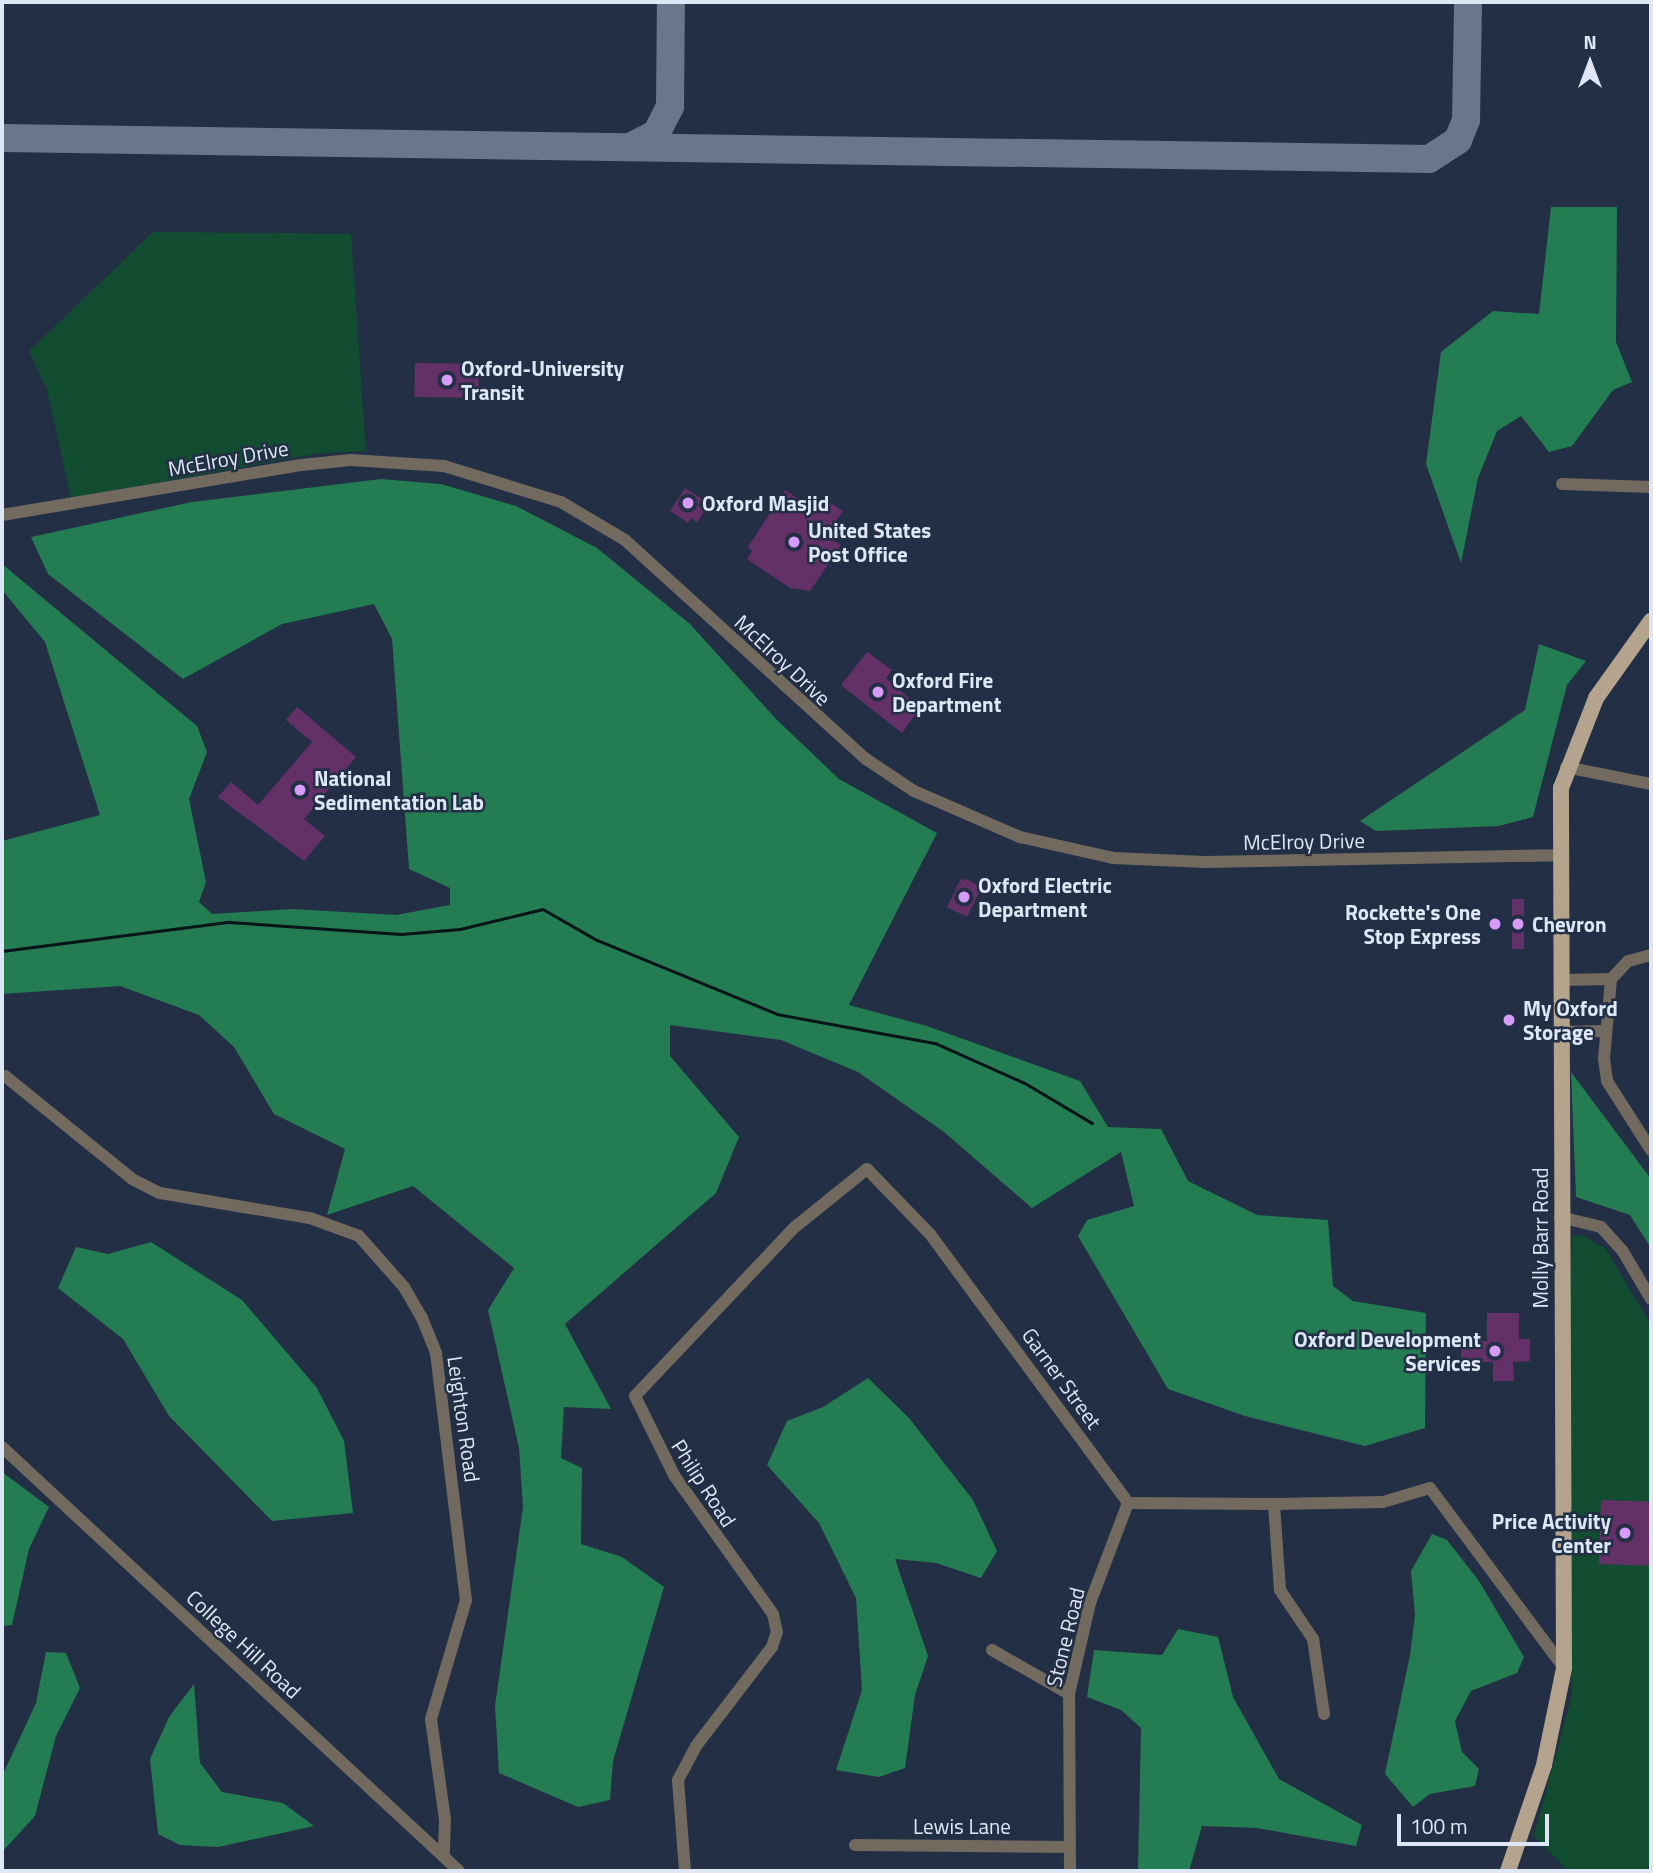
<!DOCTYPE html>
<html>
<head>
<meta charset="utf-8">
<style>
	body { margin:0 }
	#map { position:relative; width:1653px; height:1873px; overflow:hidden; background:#222f45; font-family:"Titillium Web",sans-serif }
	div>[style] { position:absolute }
	.green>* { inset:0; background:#124d31 }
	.forest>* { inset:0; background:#247c52 }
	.stream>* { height:2.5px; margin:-1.25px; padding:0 1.25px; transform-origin:1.25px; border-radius:1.25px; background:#071519 }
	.taxiway>* { height:28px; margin:-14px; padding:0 14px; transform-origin:14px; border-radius:14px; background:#6a768a }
	.building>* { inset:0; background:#633167; transform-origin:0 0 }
	.minor>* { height:12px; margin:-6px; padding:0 6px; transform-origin:6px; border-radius:6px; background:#726a5f }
	.major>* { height:16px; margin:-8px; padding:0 8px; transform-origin:8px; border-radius:8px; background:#b5a48d }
	.dots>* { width:19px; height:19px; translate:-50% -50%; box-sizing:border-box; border:4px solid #222f45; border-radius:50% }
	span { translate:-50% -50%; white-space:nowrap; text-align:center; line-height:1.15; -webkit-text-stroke:5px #222f45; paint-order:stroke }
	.poi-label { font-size:21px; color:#dee7f6; font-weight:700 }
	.left { translate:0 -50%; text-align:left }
	.right { translate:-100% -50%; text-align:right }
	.street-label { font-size:21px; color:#dee7f6 }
	.frame { position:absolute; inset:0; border:4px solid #dee7f6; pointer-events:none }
	.north { position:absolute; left:1555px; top:28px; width:70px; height:70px; -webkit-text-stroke:5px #222f45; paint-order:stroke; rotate:0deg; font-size:19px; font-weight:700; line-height:28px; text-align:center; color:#dee7f6 }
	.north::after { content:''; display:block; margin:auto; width:24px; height:32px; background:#dee7f6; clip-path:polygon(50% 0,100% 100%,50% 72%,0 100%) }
	.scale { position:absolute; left:1397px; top:1814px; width:152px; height:32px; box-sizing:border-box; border:4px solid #dee7f6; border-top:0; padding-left:9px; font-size:21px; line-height:24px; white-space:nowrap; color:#dee7f6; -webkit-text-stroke:5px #222f45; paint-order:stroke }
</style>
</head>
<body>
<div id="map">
	<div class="green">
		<i style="clip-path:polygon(153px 232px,351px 234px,366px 451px,321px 453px,71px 498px,47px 390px,29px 351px)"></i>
		<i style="clip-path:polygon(1583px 1235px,1606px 1249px,1651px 1325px,1651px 1871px,1568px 1871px,1534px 1836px,1572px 1695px,1563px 1473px,1572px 1236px)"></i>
	</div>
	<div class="forest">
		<i style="clip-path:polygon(1551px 207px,1617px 207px,1616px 342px,1632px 382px,1613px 390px,1572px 446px,1549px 452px,1521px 416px,1497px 431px,1478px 478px,1461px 563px,1426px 464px,1441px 352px,1493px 311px,1539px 314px)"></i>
		<i style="clip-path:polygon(381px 479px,441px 484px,516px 506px,597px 548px,690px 624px,776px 719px,839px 779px,937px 833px,849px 1005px,927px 1026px,1080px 1081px,1108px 1127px,1161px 1129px,1188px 1181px,1257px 1215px,1328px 1220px,1333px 1286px,1353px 1301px,1426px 1313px,1425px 1428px,1365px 1446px,1245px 1416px,1168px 1389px,1078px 1236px,1087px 1220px,1134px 1206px,1121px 1152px,1032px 1208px,944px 1132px,858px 1072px,781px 1040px,670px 1025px,670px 1056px,739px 1137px,716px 1193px,565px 1324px,611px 1409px,564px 1407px,561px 1458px,582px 1468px,581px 1544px,622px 1557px,664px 1587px,613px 1761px,610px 1800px,578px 1807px,499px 1773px,495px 1706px,523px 1507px,519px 1448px,488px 1310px,514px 1268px,413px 1186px,327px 1215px,345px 1149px,274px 1114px,234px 1047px,199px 1015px,120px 986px,2px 994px,2px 841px,100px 815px,45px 642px,2px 590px,2px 564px,197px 726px,207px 752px,189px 799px,206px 882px,199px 902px,212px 914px,293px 909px,396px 915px,450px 905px,450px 888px,409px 869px,392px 639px,374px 604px,282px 624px,183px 679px,48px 574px,31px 537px,192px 502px)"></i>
		<i style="clip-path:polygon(1539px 644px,1586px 661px,1567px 685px,1533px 817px,1499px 826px,1376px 831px,1360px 821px,1525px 710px)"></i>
		<i style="clip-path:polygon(1571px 1072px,1651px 1179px,1651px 1248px,1630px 1215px,1576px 1197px)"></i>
		<i style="clip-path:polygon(151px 1242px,242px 1300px,317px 1388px,344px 1441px,353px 1513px,272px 1521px,169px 1416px,123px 1339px,58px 1288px,76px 1247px,108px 1254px)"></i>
		<i style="clip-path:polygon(868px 1378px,909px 1418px,973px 1500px,997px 1551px,981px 1578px,936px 1563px,895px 1559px,928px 1656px,915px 1695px,905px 1768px,879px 1777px,836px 1770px,862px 1690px,856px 1598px,819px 1523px,767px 1465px,787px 1421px,823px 1407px)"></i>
		<i style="clip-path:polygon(2px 1472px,49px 1507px,29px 1549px,12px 1625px,2px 1626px)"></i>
		<i style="clip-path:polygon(1432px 1534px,1447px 1540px,1479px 1581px,1524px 1657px,1517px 1673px,1471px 1691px,1455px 1721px,1462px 1752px,1479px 1769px,1475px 1786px,1430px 1794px,1413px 1807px,1385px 1774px,1410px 1655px,1415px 1615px,1411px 1571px)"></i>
		<i style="clip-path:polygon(1178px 1629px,1218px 1637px,1233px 1697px,1279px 1779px,1362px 1825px,1356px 1846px,1257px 1828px,1202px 1826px,1189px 1871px,1138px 1871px,1141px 1728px,1121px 1710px,1087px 1697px,1094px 1650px,1162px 1655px)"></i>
		<i style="clip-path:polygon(46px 1652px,66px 1653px,80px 1688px,56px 1736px,35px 1816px,2px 1852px,2px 1776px,36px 1703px)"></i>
		<i style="clip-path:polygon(194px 1684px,200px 1763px,222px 1792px,283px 1803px,314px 1826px,218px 1847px,180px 1845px,158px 1834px,150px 1759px,169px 1717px)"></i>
	</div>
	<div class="stream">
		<i style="left:2px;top:951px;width:229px;rotate:-7.3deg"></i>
		<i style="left:229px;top:922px;width:172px;rotate:4deg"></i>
		<i style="left:401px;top:934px;width:59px;rotate:-4.8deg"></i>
		<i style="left:460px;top:929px;width:85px;rotate:-13.5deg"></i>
		<i style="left:543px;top:909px;width:62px;rotate:29.9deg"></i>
		<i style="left:597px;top:940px;width:195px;rotate:22.3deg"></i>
		<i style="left:777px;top:1014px;width:161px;rotate:10.4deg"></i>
		<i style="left:935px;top:1043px;width:98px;rotate:24deg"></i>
		<i style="left:1025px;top:1083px;width:78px;rotate:30.8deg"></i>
	</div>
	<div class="taxiway">
		<i style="left:2px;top:138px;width:1427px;rotate:0.84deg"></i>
		<i style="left:1429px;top:159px;width:35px;rotate:-33deg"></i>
		<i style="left:1458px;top:140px;width:22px;rotate:-68deg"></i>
		<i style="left:1466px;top:120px;width:118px;rotate:-89deg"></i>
		<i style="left:630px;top:147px;width:29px;rotate:-27deg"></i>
		<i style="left:656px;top:134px;width:30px;rotate:-63deg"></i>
		<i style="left:670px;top:107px;width:105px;rotate:-89.5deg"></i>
	</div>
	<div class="building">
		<i style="left:415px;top:363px;width:64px;height:34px;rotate:1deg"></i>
		<i style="clip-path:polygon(685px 488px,702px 499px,698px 506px,705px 510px,697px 522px,691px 518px,688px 523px,670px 511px)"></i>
		<i style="clip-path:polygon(785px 490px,814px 509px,822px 498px,843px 511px,832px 527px,838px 531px,832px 539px,841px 545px,810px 591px,790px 588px,747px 559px,752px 551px,748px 547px)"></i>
		<i style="clip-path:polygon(867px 652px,892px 670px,886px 678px,920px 708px,902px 733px,841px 685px)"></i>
		<i style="clip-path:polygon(297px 707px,356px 757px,304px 819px,325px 836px,304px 861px,218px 797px,231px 782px,258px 805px,312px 742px,286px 720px)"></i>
		<i style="clip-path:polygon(966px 879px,982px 887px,967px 917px,947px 907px,960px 880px)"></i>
		<i style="left:1512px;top:899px;width:12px;height:50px"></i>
		<i style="clip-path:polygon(1487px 1313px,1519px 1313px,1519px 1339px,1530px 1339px,1530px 1361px,1513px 1362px,1514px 1381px,1493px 1381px,1493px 1362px,1461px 1362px,1461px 1341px,1487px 1341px)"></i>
		<i style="left:1601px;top:1500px;width:50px;height:64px;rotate:2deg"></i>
	</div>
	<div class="minor">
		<i style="left:1562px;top:484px;width:89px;rotate:1.9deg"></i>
		<i style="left:2px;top:515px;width:303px;rotate:-9.5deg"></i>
		<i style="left:301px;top:465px;width:50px;rotate:-5.7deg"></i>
		<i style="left:351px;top:460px;width:93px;rotate:3.7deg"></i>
		<i style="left:444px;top:466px;width:122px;rotate:17.1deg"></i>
		<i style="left:561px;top:502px;width:74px;rotate:30.7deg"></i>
		<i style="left:625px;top:540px;width:326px;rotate:42.3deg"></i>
		<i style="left:866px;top:759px;width:58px;rotate:33.7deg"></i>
		<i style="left:914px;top:791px;width:116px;rotate:23.5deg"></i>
		<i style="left:1020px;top:837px;width:95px;rotate:12.7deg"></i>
		<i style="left:1113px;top:858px;width:92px;rotate:2.5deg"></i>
		<i style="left:1205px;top:862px;width:353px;rotate:-1.1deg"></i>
		<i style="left:1566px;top:767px;width:87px;rotate:11.3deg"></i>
		<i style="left:1651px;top:955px;width:24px;rotate:165deg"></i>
		<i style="left:1628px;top:961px;width:25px;rotate:133deg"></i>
		<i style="left:1611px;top:979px;width:80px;rotate:95deg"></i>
		<i style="left:1604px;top:1059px;width:22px;rotate:82deg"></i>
		<i style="left:1607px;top:1081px;width:82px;rotate:57.5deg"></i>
		<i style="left:1560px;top:980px;width:51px;rotate:-1.1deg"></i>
		<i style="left:1559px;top:1032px;width:46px;rotate:-1.2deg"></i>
		<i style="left:5px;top:1076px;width:164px;rotate:39deg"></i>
		<i style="left:132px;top:1179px;width:31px;rotate:27deg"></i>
		<i style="left:160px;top:1193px;width:152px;rotate:9.5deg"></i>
		<i style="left:310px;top:1218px;width:52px;rotate:20.2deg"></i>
		<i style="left:359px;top:1236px;width:68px;rotate:48.6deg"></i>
		<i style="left:404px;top:1287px;width:36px;rotate:60deg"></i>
		<i style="left:422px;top:1318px;width:38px;rotate:68deg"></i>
		<i style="left:436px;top:1353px;width:249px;rotate:83.1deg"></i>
		<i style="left:466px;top:1600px;width:124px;rotate:106.4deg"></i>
		<i style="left:431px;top:1719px;width:102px;rotate:82.1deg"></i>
		<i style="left:445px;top:1820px;width:37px;rotate:92deg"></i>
		<i style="left:1560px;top:1217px;width:42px;rotate:13.7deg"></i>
		<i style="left:1601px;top:1227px;width:31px;rotate:48deg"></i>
		<i style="left:1622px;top:1250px;width:57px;rotate:59.4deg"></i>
		<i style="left:2px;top:1447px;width:623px;rotate:42.85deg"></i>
		<i style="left:992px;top:1650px;width:89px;rotate:29.7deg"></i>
		<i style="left:1324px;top:1714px;width:76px;rotate:-98.3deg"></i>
		<i style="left:1313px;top:1639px;width:59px;rotate:-124deg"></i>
		<i style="left:1280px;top:1590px;width:86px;rotate:-94deg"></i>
		<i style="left:1274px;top:1504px;width:109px;rotate:-1.1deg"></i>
		<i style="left:1383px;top:1502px;width:49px;rotate:-16.6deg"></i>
		<i style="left:1430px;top:1488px;width:224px;rotate:53.3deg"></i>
		<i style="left:855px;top:1845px;width:215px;rotate:0.5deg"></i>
		<i style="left:685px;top:1871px;width:91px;rotate:-94.4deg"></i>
		<i style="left:678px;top:1780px;width:38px;rotate:-62deg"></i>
		<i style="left:696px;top:1746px;width:125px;rotate:-52.5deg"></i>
		<i style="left:772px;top:1647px;width:16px;rotate:-72deg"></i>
		<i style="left:777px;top:1632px;width:18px;rotate:-103deg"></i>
		<i style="left:773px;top:1614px;width:171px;rotate:-125.5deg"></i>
		<i style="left:674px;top:1475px;width:88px;rotate:-116.3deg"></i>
		<i style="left:635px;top:1396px;width:233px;rotate:-46.6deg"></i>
		<i style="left:795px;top:1227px;width:92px;rotate:-38.9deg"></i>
		<i style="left:867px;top:1169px;width:91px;rotate:45.9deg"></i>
		<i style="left:930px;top:1234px;width:334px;rotate:53.6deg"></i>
		<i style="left:1128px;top:1503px;width:146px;rotate:0.4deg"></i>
		<i style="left:1070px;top:1871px;width:177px;rotate:-90.3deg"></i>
		<i style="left:1069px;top:1694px;width:93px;rotate:-77deg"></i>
		<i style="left:1090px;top:1603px;width:107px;rotate:-69.2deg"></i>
	</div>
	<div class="major">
		<i style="left:1508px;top:1871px;width:112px;rotate:-71.2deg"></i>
		<i style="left:1544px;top:1765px;width:99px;rotate:-78.3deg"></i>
		<i style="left:1564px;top:1668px;width:880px;rotate:-90.2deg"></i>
		<i style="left:1561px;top:788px;width:97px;rotate:-68.7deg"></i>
		<i style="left:1596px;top:698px;width:95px;rotate:-54.5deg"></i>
	</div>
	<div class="dots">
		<i style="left:447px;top:380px;background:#d79bf9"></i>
		<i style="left:688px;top:503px;background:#d79bf9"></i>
		<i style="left:794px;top:542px;background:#d79bf9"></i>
		<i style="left:878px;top:692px;background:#d79bf9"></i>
		<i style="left:300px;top:790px;background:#d79bf9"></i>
		<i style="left:964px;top:897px;background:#d79bf9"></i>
		<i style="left:1495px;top:924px;background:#d79bf9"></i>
		<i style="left:1518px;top:924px;background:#d79bf9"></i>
		<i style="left:1509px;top:1020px;background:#d79bf9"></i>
		<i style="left:1495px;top:1351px;background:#d79bf9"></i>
		<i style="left:1625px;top:1533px;background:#d79bf9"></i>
	</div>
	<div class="poi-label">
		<span class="left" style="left:461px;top:380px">Oxford-University<br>Transit</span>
		<span class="left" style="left:702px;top:503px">Oxford Masjid</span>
		<span class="left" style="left:808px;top:542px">United States<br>Post Office</span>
		<span class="left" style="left:892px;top:692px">Oxford Fire<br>Department</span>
		<span class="left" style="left:314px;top:790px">National<br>Sedimentation Lab</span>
		<span class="left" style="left:978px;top:897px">Oxford Electric<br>Department</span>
		<span class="right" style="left:1481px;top:924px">Rockette's One<br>Stop Express</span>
		<span class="left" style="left:1532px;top:924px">Chevron</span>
		<span class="left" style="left:1523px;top:1020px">My Oxford<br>Storage</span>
		<span class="right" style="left:1481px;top:1351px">Oxford Development<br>Services</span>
		<span class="right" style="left:1611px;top:1533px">Price Activity<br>Center</span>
	</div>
	<div class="street-label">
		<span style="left:228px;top:458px;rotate:-10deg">McElroy Drive</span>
		<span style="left:783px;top:660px;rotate:43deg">McElroy Drive</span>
		<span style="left:1304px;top:841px;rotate:-1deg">McElroy Drive</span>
		<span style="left:1540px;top:1238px;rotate:-90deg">Molly Barr Road</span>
		<span style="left:1062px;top:1378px;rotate:54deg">Garner Street</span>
		<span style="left:464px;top:1419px;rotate:82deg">Leighton Road</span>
		<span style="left:704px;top:1483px;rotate:57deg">Philip Road</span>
		<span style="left:1065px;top:1637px;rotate:-76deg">Stone Road</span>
		<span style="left:244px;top:1644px;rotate:43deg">College Hill Road</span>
		<span style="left:962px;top:1826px">Lewis Lane</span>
	</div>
	<div class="frame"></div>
	<div class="north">N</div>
	<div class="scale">100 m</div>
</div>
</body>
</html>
